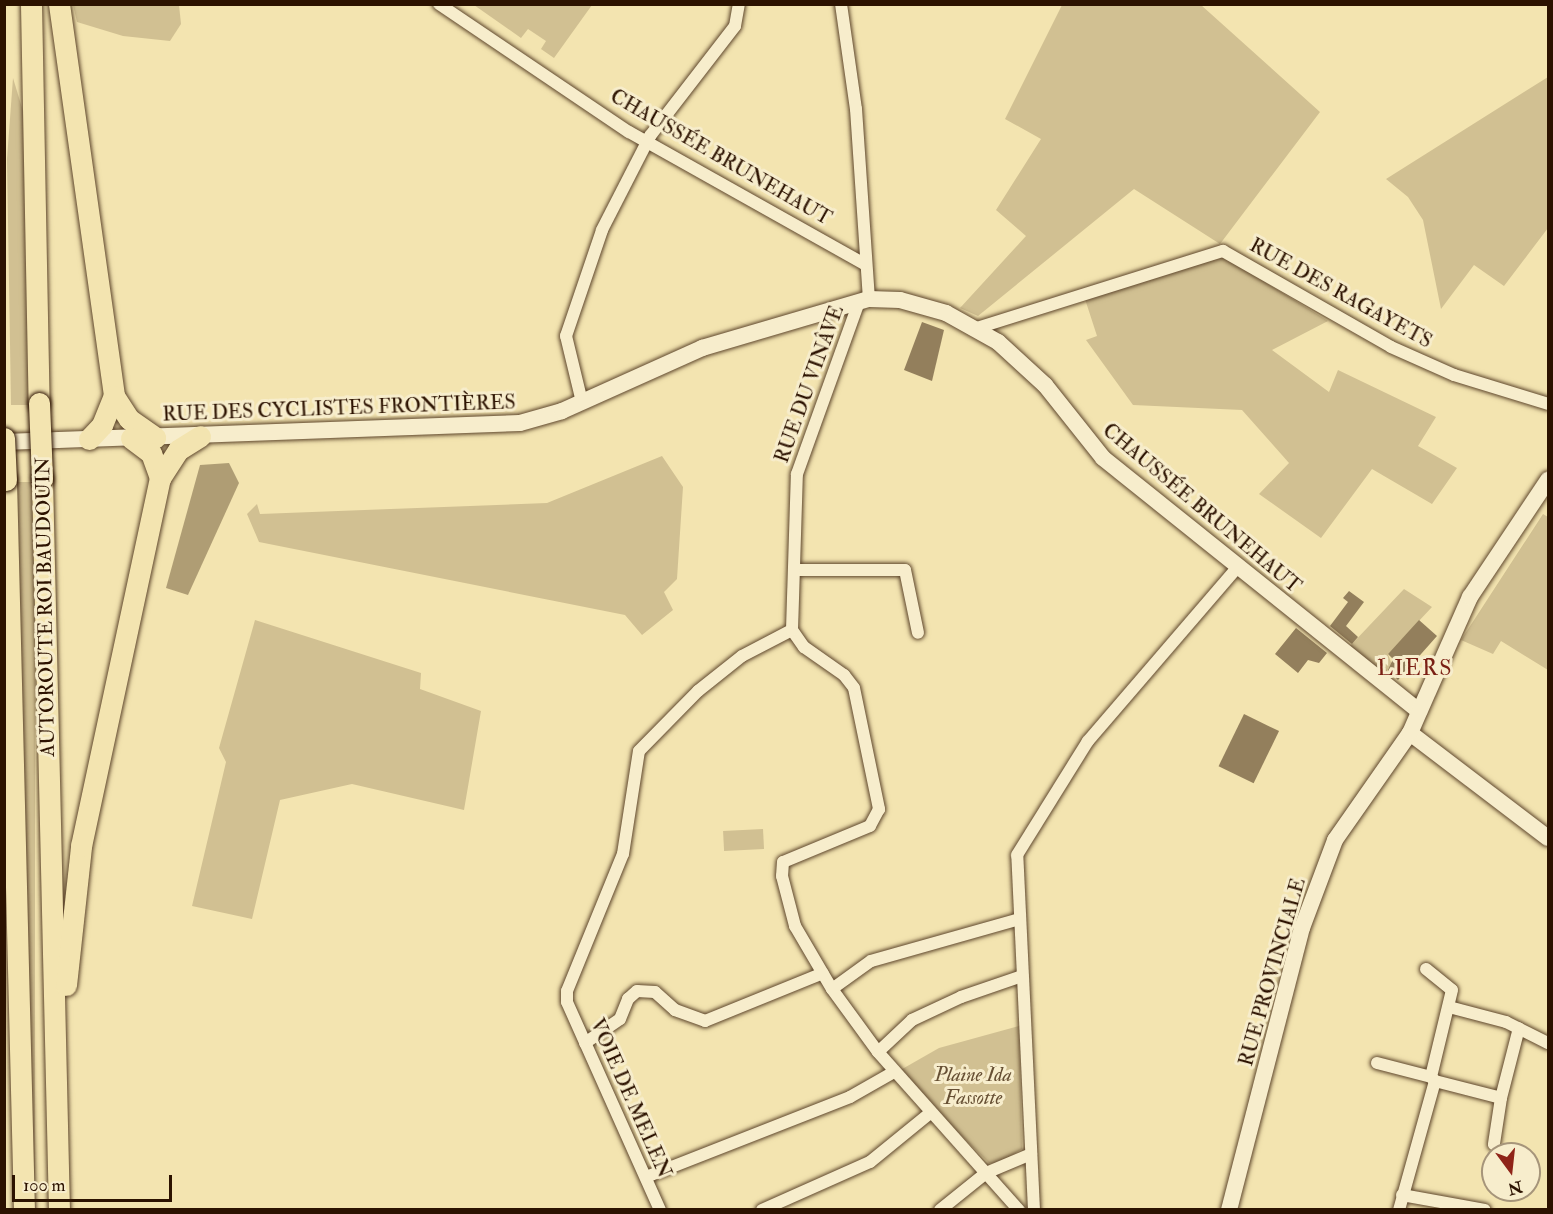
<!DOCTYPE html>
<html>
<head>
<meta charset="utf-8">
<style>
	body { margin:0 }
	#map { position:relative; width:1553px; height:1214px; overflow:hidden; background:#f3e4b0; font-family:"IM FELL Double Pica",serif }
	div>[style] { position:absolute }
	.green>* { inset:0; background:#d1c092; transform-origin:0 0 }
	.water>* { inset:0; background:#af9d74 }
	.building>* { inset:0; background:#937f5c; transform-origin:0 0 }
	.roads { filter:drop-shadow(0 0 2px #5e462c) drop-shadow(0 0 2px #5e462c) }
	.street>* { height:12px; margin:-6px; padding:0 6px; transform-origin:6px; border-radius:6px; background:#f7edcc }
	.secondary>* { height:16px; margin:-8px; padding:0 8px; transform-origin:8px; border-radius:8px; background:#f7edcc }
	.highway>* { height:21px; margin:-10.5px; padding:0 10.5px; transform-origin:10.5px; border-radius:10.5px; background:#f3e4b0 }
	.bridges { filter:drop-shadow(0 0 2px #2c1200) drop-shadow(0 0 2px #2c1200) }
	.highway-bridge>* { height:21px; margin:-10.5px; padding:0 10.5px; transform-origin:10.5px; border-radius:10.5px; background:#f3e4b0 }
	span { translate:-50% -50%; white-space:nowrap; text-align:center; line-height:1.15; -webkit-text-stroke:6px #f7edcc; paint-order:stroke }
	.street-label { font-size:20px; color:#2c1200 }
	.park-label { font-size:20px; color:#664f33; font-style:italic }
	.quarter-label { font-size:22px; color:#7a1f14; letter-spacing:1.5px }
	.frame { position:absolute; inset:0; border:6px solid #2c1200; pointer-events:none }
	.north { position:absolute; left:1481px; top:1142px; width:60px; height:60px; box-sizing:border-box; background:#f7edcc; border:2px solid #a6957a; border-radius:50%; rotate:165deg; font-size:16px; font-weight:700; line-height:24px; text-align:center; color:#2c1200 }
	.north::after { content:''; display:block; margin:auto; width:21px; height:27px; background:#8f2418; clip-path:polygon(50% 0,100% 100%,50% 72%,0 100%) }
	.scale { position:absolute; left:12px; top:1175px; width:160px; height:27px; box-sizing:border-box; border:3px solid #2c1200; border-top:0; padding-left:8px; font-size:18px; line-height:21px; white-space:nowrap; color:#2c1200; -webkit-text-stroke:4px #f7edcc; paint-order:stroke }
</style>
</head>
<body>
<div id="map">
	<div class="green">
		<i style="clip-path:polygon(73px 5px,179px 5px,181px 24px,170px 41px,123px 36px,77px 22px)"></i>
		<i style="clip-path:polygon(474px 5px,592px 5px,554px 58px,541px 49px,546px 41px,528px 29px,521px 38px)"></i>
		<i style="clip-path:polygon(1062px 5px,1201px 5px,1320px 112px,1220px 244px,1134px 189px,978px 316px,960px 308px,1026px 236px,996px 210px,1041px 139px,1005px 119px)"></i>
		<i style="clip-path:polygon(1548px 77px,1548px 228px,1504px 286px,1474px 265px,1441px 309px,1423px 220px,1408px 197px,1386px 179px)"></i>
		<i style="clip-path:polygon(13px 78px,26px 121px,33px 405px,11px 405px,7px 159px)"></i>
		<i style="clip-path:polygon(1224px 257px,1328px 321px,1272px 350px,1329px 392px,1338px 370px,1436px 417px,1418px 446px,1457px 468px,1432px 504px,1372px 469px,1321px 538px,1259px 494px,1289px 463px,1242px 410px,1133px 405px,1086px 340px,1097px 336px,1084px 296px)"></i>
		<i style="clip-path:polygon(662px 456px,683px 487px,677px 579px,664px 592px,673px 610px,642px 635px,625px 615px,259px 542px,247px 514px,257px 504px,260px 514px,547px 503px)"></i>
		<i style="left:14px;top:482px;width:21px;height:727px"></i>
		<i style="clip-path:polygon(1543px 514px,1548px 517px,1548px 670px,1501px 641px,1493px 654px,1461px 640px)"></i>
		<i style="clip-path:polygon(1404px 589px,1432px 607px,1388px 654px,1392px 665px,1384px 674px,1350px 646px)"></i>
		<i style="clip-path:polygon(255px 620px,421px 673px,420px 689px,481px 711px,464px 810px,352px 784px,280px 800px,252px 919px,192px 906px,226px 762px,219px 748px)"></i>
		<i style="left:763px;top:829px;width:20px;height:40px;rotate:87deg"></i>
		<i style="clip-path:polygon(1019px 1026px,1022px 1149px,997px 1164px,989px 1163px,897px 1072px,939px 1048px)"></i>
	</div>
	<div class="water">
		<i style="clip-path:polygon(229px 463px,239px 483px,188px 595px,166px 588px,200px 465px)"></i>
	</div>
	<div class="building">
		<i style="clip-path:polygon(922px 322px,944px 330px,932px 381px,904px 370px)"></i>
		<i style="clip-path:polygon(1349px 591px,1364px 602px,1346px 626px,1358px 637px,1352px 644px,1330px 626px,1348px 602px,1343px 598px)"></i>
		<i style="clip-path:polygon(1419px 620px,1437px 636px,1398px 680px,1388px 670px,1393px 659px,1388px 654px)"></i>
		<i style="clip-path:polygon(1296px 628px,1327px 653px,1319px 663px,1308px 660px,1298px 673px,1275px 654px)"></i>
		<i style="left:1244px;top:714px;width:39px;height:58px;rotate:26deg"></i>
	</div>
	<div class="roads">
		<div class="street">
			<i style="left:439px;top:4px;width:229px;rotate:34deg"></i>
			<i style="left:629px;top:132px;width:270px;rotate:29.3deg"></i>
			<i style="left:841px;top:4px;width:106px;rotate:81.9deg"></i>
			<i style="left:856px;top:109px;width:190px;rotate:86.1deg"></i>
			<i style="left:977px;top:328px;width:258px;rotate:-17.4deg"></i>
			<i style="left:1223px;top:251px;width:193px;rotate:29.7deg"></i>
			<i style="left:1391px;top:347px;width:69px;rotate:24deg"></i>
			<i style="left:1454px;top:375px;width:98px;rotate:17.1deg"></i>
			<i style="left:582px;top:402px;width:68px;rotate:-103.6deg"></i>
			<i style="left:566px;top:336px;width:112px;rotate:-71.2deg"></i>
			<i style="left:602px;top:230px;width:106px;rotate:-62.9deg"></i>
			<i style="left:650px;top:136px;width:139px;rotate:-52.3deg"></i>
			<i style="left:735px;top:26px;width:22px;rotate:-80deg"></i>
			<i style="left:795px;top:570px;width:110px"></i>
			<i style="left:905px;top:570px;width:64px;rotate:78.3deg"></i>
			<i style="left:792px;top:630px;width:21px;rotate:55deg"></i>
			<i style="left:804px;top:647px;width:49px;rotate:35deg"></i>
			<i style="left:844px;top:675px;width:16px;rotate:52deg"></i>
			<i style="left:854px;top:688px;width:124px;rotate:78.3deg"></i>
			<i style="left:879px;top:809px;width:19px;rotate:118deg"></i>
			<i style="left:870px;top:826px;width:94px;rotate:157.5deg"></i>
			<i style="left:783px;top:862px;width:14px;rotate:94deg"></i>
			<i style="left:782px;top:876px;width:52px;rotate:75.4deg"></i>
			<i style="left:795px;top:926px;width:73px;rotate:59.6deg"></i>
			<i style="left:832px;top:989px;width:78px;rotate:53.9deg"></i>
			<i style="left:878px;top:1052px;width:212px;rotate:48.3deg"></i>
			<i style="left:1426px;top:969px;width:33px;rotate:39deg"></i>
			<i style="left:1452px;top:990px;width:89px;rotate:103.6deg"></i>
			<i style="left:1431px;top:1077px;width:6px;rotate:45deg"></i>
			<i style="left:832px;top:989px;width:48px;rotate:-35.7deg"></i>
			<i style="left:871px;top:961px;width:154px;rotate:-15.8deg"></i>
			<i style="left:1449px;top:1007px;width:59px;rotate:14.7deg"></i>
			<i style="left:1506px;top:1022px;width:47px;rotate:26.6deg"></i>
			<i style="left:585px;top:1043px;width:42px;rotate:-34.4deg"></i>
			<i style="left:620px;top:1019px;width:22px;rotate:-68deg"></i>
			<i style="left:628px;top:999px;width:12px;rotate:-42deg"></i>
			<i style="left:637px;top:991px;width:18px;rotate:3deg"></i>
			<i style="left:655px;top:992px;width:27px;rotate:42deg"></i>
			<i style="left:675px;top:1010px;width:32px;rotate:20deg"></i>
			<i style="left:705px;top:1021px;width:127px;rotate:-22.1deg"></i>
			<i style="left:878px;top:1052px;width:47px;rotate:-43.3deg"></i>
			<i style="left:912px;top:1020px;width:54px;rotate:-25.1deg"></i>
			<i style="left:961px;top:997px;width:65px;rotate:-19deg"></i>
			<i style="left:1377px;top:1063px;width:56px;rotate:14.5deg"></i>
			<i style="left:1435px;top:1081px;width:68px;rotate:14.4deg"></i>
			<i style="left:1501px;top:1098px;width:47px;rotate:98.7deg"></i>
			<i style="left:1501px;top:1098px;width:72px;rotate:-75.6deg"></i>
			<i style="left:646px;top:1177px;width:219px;rotate:-21.4deg"></i>
			<i style="left:850px;top:1097px;width:51px;rotate:-29.6deg"></i>
			<i style="left:1402px;top:1195px;width:84px;rotate:10.2deg"></i>
			<i style="left:660px;top:1210px;width:228px;rotate:-114.1deg"></i>
			<i style="left:567px;top:1002px;width:11px;rotate:-90deg"></i>
			<i style="left:567px;top:991px;width:148px;rotate:-67.8deg"></i>
			<i style="left:623px;top:854px;width:104px;rotate:-81.2deg"></i>
			<i style="left:639px;top:751px;width:84px;rotate:-45.5deg"></i>
			<i style="left:698px;top:691px;width:56px;rotate:-38.5deg"></i>
			<i style="left:742px;top:656px;width:56px;rotate:-27.5deg"></i>
			<i style="left:792px;top:630px;width:156px;rotate:-88.2deg"></i>
			<i style="left:797px;top:474px;width:183px;rotate:-70.2deg"></i>
			<i style="left:762px;top:1210px;width:118px;rotate:-24deg"></i>
			<i style="left:870px;top:1162px;width:77px;rotate:-39.2deg"></i>
			<i style="left:940px;top:1210px;width:59px;rotate:-38.8deg"></i>
			<i style="left:986px;top:1173px;width:49px;rotate:-22.9deg"></i>
			<i style="left:1034px;top:1210px;width:355px;rotate:-92.7deg"></i>
			<i style="left:1017px;top:855px;width:134px;rotate:-58.1deg"></i>
			<i style="left:1088px;top:741px;width:228px;rotate:-49.3deg"></i>
			<i style="left:1399px;top:1210px;width:134px;rotate:-74.4deg"></i>
		</div>
		<div class="secondary">
			<i style="left:4px;top:442px;width:516px;rotate:-2.11deg"></i>
			<i style="left:520px;top:423px;width:44px;rotate:-15.9deg"></i>
			<i style="left:562px;top:411px;width:154px;rotate:-24.2deg"></i>
			<i style="left:702px;top:348px;width:174px;rotate:-16.4deg"></i>
			<i style="left:869px;top:299px;width:31px;rotate:2deg"></i>
			<i style="left:900px;top:300px;width:48px;rotate:15.8deg"></i>
			<i style="left:946px;top:313px;width:60px;rotate:29.1deg"></i>
			<i style="left:998px;top:342px;width:64px;rotate:42.5deg"></i>
			<i style="left:1045px;top:385px;width:93px;rotate:51.5deg"></i>
			<i style="left:1103px;top:458px;width:405px;rotate:38.7deg"></i>
			<i style="left:1410px;top:733px;width:173px;rotate:37.3deg"></i>
			<i style="left:1229px;top:1210px;width:291px;rotate:-75.5deg"></i>
			<i style="left:1302px;top:928px;width:94px;rotate:-69.4deg"></i>
			<i style="left:1335px;top:840px;width:131px;rotate:-55deg"></i>
			<i style="left:1410px;top:733px;width:149px;rotate:-66.2deg"></i>
			<i style="left:1470px;top:597px;width:141px;rotate:-56.3deg"></i>
		</div>
		<div class="highway">
			<i style="left:31px;top:4px;width:399px;rotate:88.9deg"></i>
			<i style="left:59px;top:4px;width:396px;rotate:82deg"></i>
			<i style="left:114px;top:396px;width:27px;rotate:57deg"></i>
			<i style="left:129px;top:419px;width:32px;rotate:35deg"></i>
			<i style="left:131px;top:438px;width:25px;rotate:37deg"></i>
			<i style="left:151px;top:453px;width:27px;rotate:70deg"></i>
			<i style="left:89px;top:439px;width:19px;rotate:-47deg"></i>
			<i style="left:102px;top:425px;width:31px;rotate:-68deg"></i>
			<i style="left:42px;top:479px;width:731px;rotate:88.67deg"></i>
			<i style="left:6px;top:480px;width:730px;rotate:88.59deg"></i>
			<i style="left:66px;top:985px;width:140px;rotate:-83.8deg"></i>
			<i style="left:81px;top:846px;width:376px;rotate:-77.9deg"></i>
			<i style="left:160px;top:478px;width:33px;rotate:-57deg"></i>
			<i style="left:178px;top:450px;width:26px;rotate:-32deg"></i>
		</div>
	</div>
	<div class="bridges">
		<div class="highway-bridge">
			<i style="left:39px;top:403px;width:76px;rotate:87.7deg"></i>
			<i style="left:4px;top:438px;width:42px;rotate:87.3deg"></i>
		</div>
	</div>
	<div class="street-label">
		<span style="left:721px;top:157px;rotate:30deg">CHAUSSÉE BRUNEHAUT</span>
		<span style="left:1341px;top:293px;rotate:29deg">RUE DES RAGAYETS</span>
		<span style="left:809px;top:384px;rotate:-70deg">RUE DU VINÂVE</span>
		<span style="left:339px;top:408px;rotate:-2deg">RUE DES CYCLISTES FRONTIÈRES</span>
		<span style="left:1202px;top:508px;rotate:40deg">CHAUSSÉE BRUNEHAUT</span>
		<span style="left:45px;top:607px;rotate:-91deg">AUTOROUTE ROI BAUDOUIN</span>
		<span style="left:1272px;top:972px;rotate:-74deg">RUE PROVINCIALE</span>
		<span style="left:631px;top:1098px;rotate:66deg">VOIE DE MELEN</span>
	</div>
	<div class="park-label">
		<span style="left:973px;top:1086px">Plaine Ida<br>Fassotte</span>
	</div>
	<div class="quarter-label">
		<span style="left:1415px;top:669px">LIERS</span>
	</div>
	<div class="frame"></div>
	<div class="north">N</div>
	<div class="scale">100 m</div>
</div>
</body>
</html>
